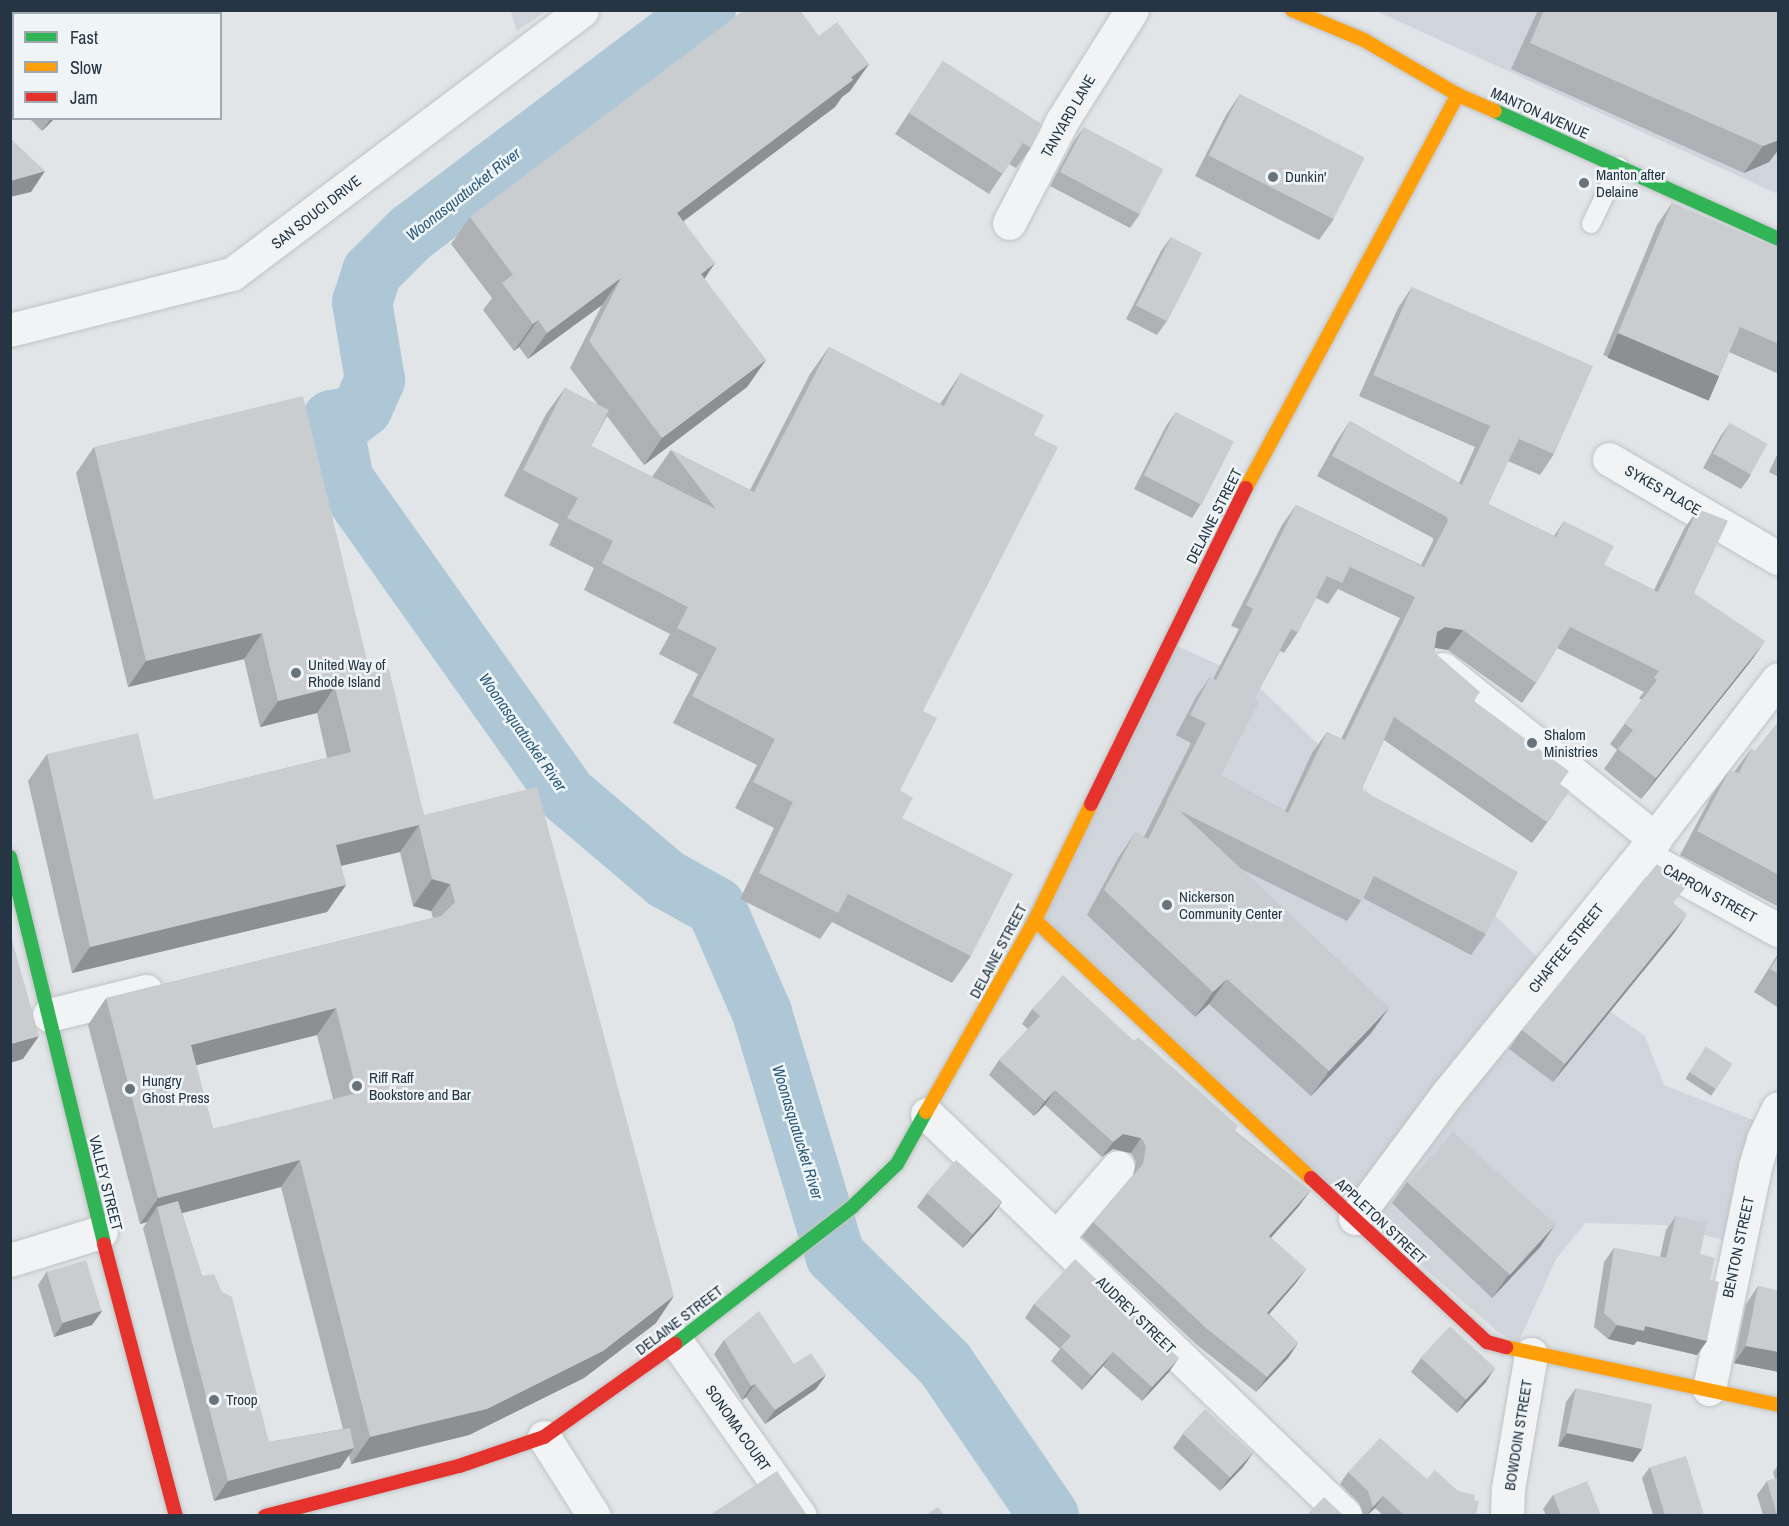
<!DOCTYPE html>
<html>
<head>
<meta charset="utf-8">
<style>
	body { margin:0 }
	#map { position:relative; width:1789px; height:1526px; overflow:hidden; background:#e2e5e7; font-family:"Archivo Narrow",sans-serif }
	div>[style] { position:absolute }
	.built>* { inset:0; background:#cfd5db }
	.river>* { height:60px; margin:-30px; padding:0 30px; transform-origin:30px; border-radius:30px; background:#adc7d6 }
	.roads { filter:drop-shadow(0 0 2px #c0c3c5) drop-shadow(0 0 2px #c0c3c5) }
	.lane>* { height:18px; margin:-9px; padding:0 9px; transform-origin:9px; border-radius:9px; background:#f1f3f4 }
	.street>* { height:33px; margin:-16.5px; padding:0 16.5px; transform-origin:16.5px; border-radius:16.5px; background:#f1f3f4 }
	.fast>* { height:14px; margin:-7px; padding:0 7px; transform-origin:7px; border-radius:7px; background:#30b455 }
	.slow>* { height:14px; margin:-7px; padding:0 7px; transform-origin:7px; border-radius:7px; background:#ff9f0a }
	.jam>* { height:14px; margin:-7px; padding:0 7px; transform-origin:7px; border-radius:7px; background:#e5322d }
	.wall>* { inset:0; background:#aeb0b3; transform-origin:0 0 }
	.shaded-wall>* { inset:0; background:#8d9092; transform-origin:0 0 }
	.building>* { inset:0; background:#cacdd0; transform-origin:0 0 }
	.dots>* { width:16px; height:16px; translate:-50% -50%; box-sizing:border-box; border:3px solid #eff4f7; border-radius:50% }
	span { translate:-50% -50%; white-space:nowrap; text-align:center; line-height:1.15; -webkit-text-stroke:5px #eff4f7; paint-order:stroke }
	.street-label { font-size:15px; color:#263543 }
	.poi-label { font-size:15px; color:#263543 }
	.left { translate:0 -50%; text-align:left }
	.water-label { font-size:16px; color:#2c5c7b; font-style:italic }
	.frame { position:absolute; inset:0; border:12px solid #263543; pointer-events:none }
	.legend { position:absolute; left:12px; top:12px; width:210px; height:108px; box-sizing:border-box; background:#eff4f7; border:2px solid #9fa8af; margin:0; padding:8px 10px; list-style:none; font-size:18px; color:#263543 }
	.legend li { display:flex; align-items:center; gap:12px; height:30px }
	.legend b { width:30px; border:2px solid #9fa8af }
</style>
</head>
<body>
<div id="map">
	<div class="built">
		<i style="clip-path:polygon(510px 10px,546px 10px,546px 11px,517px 31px)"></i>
		<i style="clip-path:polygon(1376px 11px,1778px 11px,1778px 194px)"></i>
		<i style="clip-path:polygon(1168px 642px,1252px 680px,1550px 969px,1645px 1036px,1664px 1085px,1763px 1124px,1735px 1243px,1665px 1225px,1585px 1223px,1556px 1259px,1518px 1343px,1497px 1331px,1023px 922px)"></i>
	</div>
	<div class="river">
		<i style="left:706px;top:10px;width:368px;rotate:142.9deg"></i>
		<i style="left:412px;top:232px;width:57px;rotate:135deg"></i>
		<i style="left:372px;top:272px;width:32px;rotate:108deg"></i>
		<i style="left:362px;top:302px;width:79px;rotate:80.5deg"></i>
		<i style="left:375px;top:380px;width:30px;rotate:114deg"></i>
		<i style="left:363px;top:407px;width:16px;rotate:142deg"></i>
		<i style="left:350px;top:417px;width:18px;rotate:171deg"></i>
		<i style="left:332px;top:420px;width:61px;rotate:78.7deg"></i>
		<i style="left:344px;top:480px;width:386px;rotate:54.7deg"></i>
		<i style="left:567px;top:795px;width:130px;rotate:40.3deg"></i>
		<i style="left:666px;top:879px;width:57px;rotate:29.2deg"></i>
		<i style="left:716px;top:907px;width:116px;rotate:66.5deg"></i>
		<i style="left:762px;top:1013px;width:253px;rotate:73.2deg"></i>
		<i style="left:835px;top:1255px;width:155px;rotate:44.7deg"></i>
		<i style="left:945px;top:1364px;width:184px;rotate:55.6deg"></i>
	</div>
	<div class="roads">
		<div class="lane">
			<i style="left:1591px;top:224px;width:64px;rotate:-64.2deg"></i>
		</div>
		<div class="street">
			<i style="left:1009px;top:223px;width:115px;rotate:-62.5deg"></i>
			<i style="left:1062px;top:121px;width:131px;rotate:-57.8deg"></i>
			<i style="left:10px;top:330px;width:229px;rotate:-14.2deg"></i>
			<i style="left:232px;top:274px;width:438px;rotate:-37deg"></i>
			<i style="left:1609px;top:459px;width:196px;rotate:30.4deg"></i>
			<i style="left:1443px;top:669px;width:272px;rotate:38.7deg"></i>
			<i style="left:1642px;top:855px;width:155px;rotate:28.9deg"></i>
			<i style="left:49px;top:1015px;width:100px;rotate:-13.9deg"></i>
			<i style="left:927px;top:1114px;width:581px;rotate:43.81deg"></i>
			<i style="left:1355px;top:1218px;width:156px;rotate:-53.4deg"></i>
			<i style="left:1448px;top:1093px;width:312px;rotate:-50.9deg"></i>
			<i style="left:1645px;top:851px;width:217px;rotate:-52.3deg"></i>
			<i style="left:1056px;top:1238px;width:94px;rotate:-48.9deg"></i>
			<i style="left:10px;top:1260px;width:95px;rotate:-17.1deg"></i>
			<i style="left:676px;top:1341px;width:214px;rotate:54.7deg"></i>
			<i style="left:1709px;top:1389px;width:228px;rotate:-78.3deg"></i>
			<i style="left:1755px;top:1166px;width:28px;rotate:-73deg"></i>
			<i style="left:1763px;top:1139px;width:34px;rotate:-64deg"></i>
			<i style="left:544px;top:1437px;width:93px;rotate:57.7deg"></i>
			<i style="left:1507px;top:1516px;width:27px;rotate:-88deg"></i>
			<i style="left:1508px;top:1489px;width:137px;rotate:-80.3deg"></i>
		</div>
		<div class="fast">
			<i style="left:1495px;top:111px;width:311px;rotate:24.3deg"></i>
			<i style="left:10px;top:857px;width:398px;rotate:76.3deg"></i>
			<i style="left:675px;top:1344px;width:224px;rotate:-37.7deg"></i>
			<i style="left:852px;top:1207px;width:62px;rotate:-43.7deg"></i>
			<i style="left:897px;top:1164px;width:60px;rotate:-60.9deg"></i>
		</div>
		<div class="slow">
			<i style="left:1292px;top:10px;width:78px;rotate:22.6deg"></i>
			<i style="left:1364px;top:40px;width:109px;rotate:30.3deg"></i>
			<i style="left:1458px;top:95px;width:40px;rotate:23.4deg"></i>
			<i style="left:1246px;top:488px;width:447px;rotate:-61.7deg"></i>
			<i style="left:1035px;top:920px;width:378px;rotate:43.1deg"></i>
			<i style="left:926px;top:1112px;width:221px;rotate:-60.4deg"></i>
			<i style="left:1035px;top:920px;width:129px;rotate:-64.2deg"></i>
			<i style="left:1506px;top:1347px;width:278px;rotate:12deg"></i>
		</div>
		<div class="jam">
			<i style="left:1091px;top:804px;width:352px;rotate:-63.9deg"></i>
			<i style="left:1311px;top:1178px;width:241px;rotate:43deg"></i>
			<i style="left:1487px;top:1342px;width:20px;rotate:15deg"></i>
			<i style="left:104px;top:1244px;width:281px;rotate:75.2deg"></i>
			<i style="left:265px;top:1516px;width:200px;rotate:-14.5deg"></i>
			<i style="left:459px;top:1466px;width:90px;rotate:-18.8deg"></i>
			<i style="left:544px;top:1437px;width:161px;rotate:-35.4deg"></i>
		</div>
	</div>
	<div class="wall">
		<i style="left:46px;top:10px;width:152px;height:4px"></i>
		<i style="clip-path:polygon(1538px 10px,1779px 10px,1779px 149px,1769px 162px,1744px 173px,1511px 69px)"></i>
		<i style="clip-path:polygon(819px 36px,869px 64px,850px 91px,842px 97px,835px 107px,684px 221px,704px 279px,766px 360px,747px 387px,644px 465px,607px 416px,591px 446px,652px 477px,671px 450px,750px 490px,810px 374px,829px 347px,940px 404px,961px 373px,1034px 435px,923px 711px,900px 790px,902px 818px,971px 956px,952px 983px,832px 922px,820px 939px,740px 899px,774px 828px,735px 808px,757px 765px,673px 723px,698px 674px,659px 654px,670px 634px,584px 590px,594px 568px,549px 545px,559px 524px,504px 496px,546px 414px,565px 388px,598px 405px,570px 368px,602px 305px,528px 359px,519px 347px,514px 351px,483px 310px,492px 298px,451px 244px,470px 217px)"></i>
		<i style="clip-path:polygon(943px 61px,1031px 148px,1016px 168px,1009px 164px,989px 194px,895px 134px)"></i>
		<i style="clip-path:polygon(14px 72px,14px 102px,10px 99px,10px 76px)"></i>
		<i style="clip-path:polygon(1240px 94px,1334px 219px,1319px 240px,1195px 176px,1226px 115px)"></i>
		<i style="clip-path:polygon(29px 118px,55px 118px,42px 131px)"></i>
		<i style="clip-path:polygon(1084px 127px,1140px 214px,1130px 228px,1050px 186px,1074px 141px)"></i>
		<i style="clip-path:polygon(1672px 203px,1779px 249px,1779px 374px,1729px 352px,1719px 376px,1704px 398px,1603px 355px,1657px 225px)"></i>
		<i style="clip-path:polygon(1171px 237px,1167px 321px,1157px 335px,1126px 319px,1161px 251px)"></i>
		<i style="clip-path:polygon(evenodd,1412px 287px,1554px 454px,1540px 475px,1508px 461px,1488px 504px,1554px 536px,1564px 521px,1604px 565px,1654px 590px,1684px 529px,1698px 509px,1694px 593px,1751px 661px,1641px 799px,1604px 769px,1617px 750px,1610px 744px,1642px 700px,1639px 698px,1644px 692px,1557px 648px,1536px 683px,1522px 703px,1448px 650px,1435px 648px,1434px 652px,1474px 701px,1560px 784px,1555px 812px,1532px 843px,1384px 740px,1361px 790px,1486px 934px,1471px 955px,1363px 898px,1347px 921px,1241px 869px,1389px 1008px,1371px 1033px,1311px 1096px,1209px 1004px,1195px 1017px,1087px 915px,1118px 858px,1135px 833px,1144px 837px,1191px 743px,1176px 735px,1196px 697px,1210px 677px,1213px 679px,1239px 629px,1231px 626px,1282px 525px,1296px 505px,1421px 565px,1433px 541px,1433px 538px,1317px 476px,1336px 442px,1350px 421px,1459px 483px,1475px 447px,1359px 396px,1398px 308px,1412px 287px,1338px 589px,1400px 618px,1341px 739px,1327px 732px,1312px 753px,1285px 811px,1221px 776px,1254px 699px,1280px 651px,1284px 653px,1298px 632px,1316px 598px,1328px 604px,1338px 589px)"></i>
		<i style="clip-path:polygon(1176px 412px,1201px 504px,1192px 518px,1134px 489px,1166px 426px)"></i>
		<i style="clip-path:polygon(1730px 423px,1751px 475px,1741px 489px,1703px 468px,1720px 437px)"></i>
		<i style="clip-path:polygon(evenodd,94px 447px,370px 673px,424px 815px,656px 1323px,584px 1378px,469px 1435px,351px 1464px,349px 1455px,340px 1468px,214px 1501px,143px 1228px,147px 1222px,140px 1224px,88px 1025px,106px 998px,433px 918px,431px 911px,413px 906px,400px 852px,341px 866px,346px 885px,327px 912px,72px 973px,28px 781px,47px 754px,154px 800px,327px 758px,317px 713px,260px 727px,244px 659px,128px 687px,76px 473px,94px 447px,317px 1035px,333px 1099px,213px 1129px,196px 1065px,317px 1035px,94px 447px,281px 1187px,343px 1429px,269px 1442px,202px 1276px,182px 1213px,281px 1187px)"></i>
		<i style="clip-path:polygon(1779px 451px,1779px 477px,1769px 472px)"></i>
		<i style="clip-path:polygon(1779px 721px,1779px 907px,1680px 855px,1712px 795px,1729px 771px,1734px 772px,1751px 749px,1755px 751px)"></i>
		<i style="clip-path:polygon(1674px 903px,1675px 932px,1553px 1082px,1509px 1049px,1522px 1030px)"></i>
		<i style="clip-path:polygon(1779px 952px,1779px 1008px,1754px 992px)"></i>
		<i style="clip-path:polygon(1032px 1009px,1134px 1041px,1235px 1131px,1310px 1191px,1299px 1206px,1271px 1238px,1306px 1269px,1295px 1284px,1269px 1314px,1298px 1343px,1288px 1358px,1256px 1392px,1196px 1344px,1082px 1237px,1093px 1222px,1133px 1175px,1136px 1162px,1131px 1153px,1113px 1149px,1102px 1157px,1045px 1105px,1034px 1116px,989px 1075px,999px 1060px,1028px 1029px,1022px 1024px)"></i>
		<i style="left:1706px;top:1047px;width:31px;height:38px;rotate:33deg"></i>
		<i style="clip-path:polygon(1407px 1182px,1541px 1246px,1492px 1298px,1392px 1203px)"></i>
		<i style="clip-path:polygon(927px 1193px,1002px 1202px,992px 1216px,963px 1248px,917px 1207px)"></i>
		<i style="clip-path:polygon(1676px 1216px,1700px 1254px,1710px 1280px,1707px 1341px,1697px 1355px,1637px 1341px,1634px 1345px,1608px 1339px,1594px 1327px,1604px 1262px,1614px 1248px,1660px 1257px,1666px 1230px)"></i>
		<i style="clip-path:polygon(47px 1271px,102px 1311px,92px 1325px,54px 1337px,38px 1285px)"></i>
		<i style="clip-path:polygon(1758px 1286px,1779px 1291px,1779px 1372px,1734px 1363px,1746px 1304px)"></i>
		<i style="clip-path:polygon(1034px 1304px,1169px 1372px,1142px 1401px,1103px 1366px,1082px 1390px,1051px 1361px,1060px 1349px,1025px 1318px)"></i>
		<i style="clip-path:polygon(724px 1340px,794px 1364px,826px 1375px,816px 1389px,765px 1424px,746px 1397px,742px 1400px,714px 1354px)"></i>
		<i style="clip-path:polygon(1421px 1358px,1486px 1382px,1457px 1413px,1411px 1372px)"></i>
		<i style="clip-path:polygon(1576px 1388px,1633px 1462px,1558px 1446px,1566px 1402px)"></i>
		<i style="clip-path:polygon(1183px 1434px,1253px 1453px,1243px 1467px,1220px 1491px,1173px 1448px)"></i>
		<i style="clip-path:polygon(1779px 1464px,1779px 1515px,1763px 1515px,1757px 1495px,1767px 1481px,1775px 1479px,1773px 1472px)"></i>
		<i style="clip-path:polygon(1650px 1467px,1704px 1515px,1653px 1515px,1642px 1478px)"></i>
		<i style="clip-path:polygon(1348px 1472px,1427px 1479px,1458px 1491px,1474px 1500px,1476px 1515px,1383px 1515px,1375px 1508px,1368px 1515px,1363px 1515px,1359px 1503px,1340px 1484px)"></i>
		<i style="clip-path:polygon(1553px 1495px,1601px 1515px,1546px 1515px,1543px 1509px)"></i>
	</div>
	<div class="shaded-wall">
		<i style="clip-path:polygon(180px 10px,198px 10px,186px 14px,176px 14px)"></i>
		<i style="clip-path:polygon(869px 64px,850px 91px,842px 97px,835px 107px,659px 239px,677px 213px)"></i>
		<i style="clip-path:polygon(51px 118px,55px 118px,42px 131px)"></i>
		<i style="clip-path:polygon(1779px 140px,1779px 149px,1769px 162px,1744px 173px,1763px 146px)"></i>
		<i style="clip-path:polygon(45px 171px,31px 192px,10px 197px,10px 181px)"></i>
		<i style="clip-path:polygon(715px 263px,697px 290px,701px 274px)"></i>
		<i style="clip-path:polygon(621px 278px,602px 305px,528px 359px,547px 333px)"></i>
		<i style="clip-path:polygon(538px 320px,519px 347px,514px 351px,533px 324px)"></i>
		<i style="left:1618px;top:333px;width:110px;height:27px;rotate:23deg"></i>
		<i style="clip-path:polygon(766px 360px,747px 387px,644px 465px,662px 438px)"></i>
		<i style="clip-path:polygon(1445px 627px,1463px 630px,1448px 650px,1431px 647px,1437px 632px)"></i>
		<i style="clip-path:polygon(262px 633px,244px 659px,128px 687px,146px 661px)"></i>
		<i style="clip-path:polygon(1765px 641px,1751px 661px,1641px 799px,1656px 778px)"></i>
		<i style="clip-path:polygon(335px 687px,317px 713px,260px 727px,278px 701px)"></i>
		<i style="clip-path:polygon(419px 825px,400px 852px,318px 871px,336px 845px)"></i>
		<i style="clip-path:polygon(432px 879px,450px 884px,431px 911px,413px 906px)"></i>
		<i style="clip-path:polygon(346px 885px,327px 912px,72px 973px,90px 947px)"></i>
		<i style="clip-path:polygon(1687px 914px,1675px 932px,1553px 1082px,1565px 1064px)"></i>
		<i style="clip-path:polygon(1227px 979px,1209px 1004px,1195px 1017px,1213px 992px)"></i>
		<i style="clip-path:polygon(336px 1008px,317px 1035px,173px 1071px,191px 1045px)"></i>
		<i style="clip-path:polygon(1389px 1008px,1371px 1033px,1311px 1096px,1329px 1071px)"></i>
		<i style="clip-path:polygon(39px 1036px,23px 1059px,10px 1063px,10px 1044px)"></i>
		<i style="clip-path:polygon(1055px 1090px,1045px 1105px,1034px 1116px,1045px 1101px)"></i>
		<i style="clip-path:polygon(1123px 1134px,1141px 1138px,1131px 1153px,1113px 1149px,1102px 1157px,1113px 1142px)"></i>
		<i style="clip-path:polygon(300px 1160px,281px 1187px,160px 1219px,157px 1207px,147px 1222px,140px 1224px,158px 1198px)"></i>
		<i style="clip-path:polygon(1310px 1191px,1299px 1206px,1259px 1251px,1269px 1236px)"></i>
		<i style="clip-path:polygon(1002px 1202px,992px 1216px,963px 1248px,973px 1234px)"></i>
		<i style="clip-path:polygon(1555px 1225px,1541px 1246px,1492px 1298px,1507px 1277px)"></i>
		<i style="clip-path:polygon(1306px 1269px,1295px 1284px,1257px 1328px,1267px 1313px)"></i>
		<i style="clip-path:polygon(674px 1296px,656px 1323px,584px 1378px,469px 1435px,351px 1464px,370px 1437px)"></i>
		<i style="clip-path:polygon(102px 1311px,92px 1325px,54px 1337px,63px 1323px)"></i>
		<i style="clip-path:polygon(1617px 1325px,1645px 1326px,1707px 1341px,1697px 1355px,1637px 1341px,1634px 1345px,1608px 1339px)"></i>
		<i style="clip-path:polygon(1298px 1343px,1288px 1358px,1256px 1392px,1267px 1377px)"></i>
		<i style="clip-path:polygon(1746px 1346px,1779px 1352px,1779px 1372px,1734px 1363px)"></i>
		<i style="clip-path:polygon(1113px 1352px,1103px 1366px,1082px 1390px,1092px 1376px)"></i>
		<i style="clip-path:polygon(1179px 1358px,1169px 1372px,1142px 1401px,1152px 1387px)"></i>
		<i style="clip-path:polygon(1495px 1368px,1486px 1382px,1457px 1413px,1466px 1399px)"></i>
		<i style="clip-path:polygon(826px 1375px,816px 1389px,765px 1424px,775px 1410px)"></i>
		<i style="clip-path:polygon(755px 1384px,746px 1397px,742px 1400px,751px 1386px)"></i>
		<i style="clip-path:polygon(1567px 1433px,1643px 1448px,1633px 1462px,1558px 1446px)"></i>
		<i style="clip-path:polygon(354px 1448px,340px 1468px,214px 1501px,228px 1481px)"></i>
		<i style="clip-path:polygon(1253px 1453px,1243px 1467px,1220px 1491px,1230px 1477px)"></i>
		<i style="clip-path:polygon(1383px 1496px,1375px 1508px,1367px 1515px,1373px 1507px)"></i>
	</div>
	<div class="building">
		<i style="left:76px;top:10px;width:104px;height:5px"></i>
		<i style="clip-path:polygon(744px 10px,800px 10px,819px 36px,837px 22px,869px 64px,851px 77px,853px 80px,677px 213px,715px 263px,701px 274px,766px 360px,662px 438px,589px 341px,621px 278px,547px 333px,538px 320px,533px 324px,502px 283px,513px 275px,470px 217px)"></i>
		<i style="clip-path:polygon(1544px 10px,1779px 10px,1779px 140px,1763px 146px,1530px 43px)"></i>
		<i style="clip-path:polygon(943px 61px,1043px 125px,1031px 148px,1023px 143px,1003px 174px,909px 113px)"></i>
		<i style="left:1240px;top:94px;width:140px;height:69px;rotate:27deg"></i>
		<i style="left:1084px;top:127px;width:90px;height:51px;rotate:28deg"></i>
		<i style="clip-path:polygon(10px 138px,45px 171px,10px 181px)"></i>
		<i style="clip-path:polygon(1672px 203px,1779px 249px,1779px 344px,1740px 327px,1719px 376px,1618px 333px)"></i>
		<i style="left:1171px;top:237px;width:35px;height:77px;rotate:27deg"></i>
		<i style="clip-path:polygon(evenodd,1412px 287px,1593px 366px,1554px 454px,1519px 439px,1488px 504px,1556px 537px,1564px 521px,1614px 546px,1604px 565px,1658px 592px,1698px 509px,1724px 519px,1728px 521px,1694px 593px,1765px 641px,1656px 778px,1618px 749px,1633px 730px,1624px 723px,1657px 680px,1654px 678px,1659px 671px,1570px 627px,1536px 683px,1463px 630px,1445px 627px,1437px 632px,1434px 652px,1480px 692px,1474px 701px,1569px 771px,1560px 784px,1570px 791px,1547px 822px,1394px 717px,1361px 790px,1518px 872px,1486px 934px,1374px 876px,1362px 901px,1178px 810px,1168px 800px,1165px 804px,1206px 723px,1190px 715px,1210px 677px,1216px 680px,1253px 609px,1246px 605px,1296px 505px,1424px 567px,1448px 521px,1447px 517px,1332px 456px,1350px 421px,1462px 485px,1490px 426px,1373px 375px,1412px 287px,1350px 567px,1415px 597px,1345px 740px,1327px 732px,1288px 813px,1221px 776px,1259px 702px,1254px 699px,1291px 629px,1298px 632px,1327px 576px,1342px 583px,1350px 567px)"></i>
		<i style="clip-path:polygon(829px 347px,944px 406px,961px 373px,1044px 415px,1034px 435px,1058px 447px,923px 711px,937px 718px,900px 790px,913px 798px,902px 818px,1013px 874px,971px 956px,848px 894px,838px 913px,759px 873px,793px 802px,753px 782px,775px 739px,692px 696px,717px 648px,677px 628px,688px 607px,602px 563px,613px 541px,567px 518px,578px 498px,523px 470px,565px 388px,609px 410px,591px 446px,716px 509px,671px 450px,754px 492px)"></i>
		<i style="clip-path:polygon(evenodd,303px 396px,370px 673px,389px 669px,424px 815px,537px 787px,674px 1296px,603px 1351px,487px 1409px,370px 1437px,300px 1160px,158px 1198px,106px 998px,441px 916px,455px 902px,450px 884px,432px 879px,419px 825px,336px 845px,346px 885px,90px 947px,47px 754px,138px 733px,154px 800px,351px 752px,335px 687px,278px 701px,262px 633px,146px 661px,94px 447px,303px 396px,336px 1008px,357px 1093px,213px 1129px,191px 1045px,336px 1008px)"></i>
		<i style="left:1176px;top:412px;width:65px;height:71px;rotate:27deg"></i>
		<i style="left:1730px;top:423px;width:43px;height:35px;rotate:29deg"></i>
		<i style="clip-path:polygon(1779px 721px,1779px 875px,1697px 831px,1729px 771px,1739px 773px,1751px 749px,1755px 751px)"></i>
		<i style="clip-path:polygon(1168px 800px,1389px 1008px,1329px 1071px,1227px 979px,1213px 992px,1104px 890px,1135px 833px,1148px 839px)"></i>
		<i style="clip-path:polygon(1657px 864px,1686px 887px,1673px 903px,1687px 914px,1565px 1064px,1522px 1030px)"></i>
		<i style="clip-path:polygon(10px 933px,39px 1036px,10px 1044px)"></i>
		<i style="clip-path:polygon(1779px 955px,1779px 974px,1770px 969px)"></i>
		<i style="clip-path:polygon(1063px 975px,1134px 1041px,1138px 1037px,1205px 1096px,1238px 1126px,1234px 1131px,1310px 1191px,1269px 1236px,1306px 1269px,1267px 1313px,1298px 1343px,1267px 1377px,1206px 1328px,1093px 1222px,1143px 1164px,1146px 1146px,1141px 1138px,1123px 1134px,1113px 1142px,1055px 1090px,1045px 1101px,999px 1060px,1040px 1016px,1032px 1009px)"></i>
		<i style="left:1706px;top:1047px;width:31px;height:30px;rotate:33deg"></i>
		<i style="left:1453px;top:1132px;width:138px;height:68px;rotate:42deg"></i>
		<i style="left:956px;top:1160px;width:62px;height:44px;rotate:42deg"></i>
		<i style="clip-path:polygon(178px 1201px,202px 1276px,214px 1274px,222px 1292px,232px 1297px,269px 1442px,350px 1428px,354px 1448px,228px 1481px,157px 1207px)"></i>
		<i style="clip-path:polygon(1676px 1216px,1707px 1223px,1700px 1254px,1715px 1258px,1710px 1280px,1719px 1282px,1707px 1341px,1645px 1326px,1644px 1331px,1617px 1325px,1604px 1313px,1614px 1248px,1666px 1258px)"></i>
		<i style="clip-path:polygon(1075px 1259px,1179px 1358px,1152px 1387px,1113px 1352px,1092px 1376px,1061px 1347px,1071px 1336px,1034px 1304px)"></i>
		<i style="left:86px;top:1260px;width:53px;height:41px;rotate:73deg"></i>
		<i style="clip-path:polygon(1758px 1286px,1779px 1291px,1779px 1352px,1746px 1346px)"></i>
		<i style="clip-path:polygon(759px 1311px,794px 1364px,811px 1353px,826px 1375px,775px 1410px,755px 1384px,751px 1386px,724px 1340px)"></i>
		<i style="left:1450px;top:1326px;width:62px;height:43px;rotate:43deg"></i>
		<i style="left:1576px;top:1388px;width:78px;height:46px;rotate:12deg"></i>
		<i style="left:1205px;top:1409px;width:65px;height:33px;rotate:43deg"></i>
		<i style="clip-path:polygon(1380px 1438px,1427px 1479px,1435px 1470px,1458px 1491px,1475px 1495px,1474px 1500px,1479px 1501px,1476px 1515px,1404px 1515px,1383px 1496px,1373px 1507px,1368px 1491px,1348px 1472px)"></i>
		<i style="clip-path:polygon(1686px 1456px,1704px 1515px,1665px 1515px,1650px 1467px)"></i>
		<i style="clip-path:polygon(777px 1471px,807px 1515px,710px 1515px)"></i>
		<i style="clip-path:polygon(1779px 1478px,1779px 1515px,1777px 1515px,1767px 1481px)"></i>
		<i style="clip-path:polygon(1587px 1481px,1601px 1515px,1561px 1515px,1553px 1495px)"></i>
		<i style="clip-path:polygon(1324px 1497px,1343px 1515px,1307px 1515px)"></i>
		<i style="clip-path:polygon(938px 1507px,944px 1515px,926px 1515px)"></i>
	</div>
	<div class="dots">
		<i style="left:1273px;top:177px;background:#68737c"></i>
		<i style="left:1584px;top:183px;background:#68737c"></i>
		<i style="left:296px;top:673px;background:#68737c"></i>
		<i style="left:1532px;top:743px;background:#68737c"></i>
		<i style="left:1167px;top:905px;background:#68737c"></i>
		<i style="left:357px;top:1086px;background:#68737c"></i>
		<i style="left:130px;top:1089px;background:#68737c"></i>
		<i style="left:214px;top:1400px;background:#68737c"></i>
	</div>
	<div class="street-label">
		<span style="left:1540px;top:113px;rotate:24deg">MANTON AVENUE</span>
		<span style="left:1068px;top:116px;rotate:-60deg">TANYARD LANE</span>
		<span style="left:316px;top:212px;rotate:-38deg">SAN SOUCI DRIVE</span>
		<span style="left:1663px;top:490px;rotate:30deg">SYKES PLACE</span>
		<span style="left:1214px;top:516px;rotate:-63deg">DELAINE STREET</span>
		<span style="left:1710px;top:893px;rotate:29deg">CAPRON STREET</span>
		<span style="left:1566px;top:948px;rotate:-51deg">CHAFFEE STREET</span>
		<span style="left:998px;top:951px;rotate:-62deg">DELAINE STREET</span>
		<span style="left:106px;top:1183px;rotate:76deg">VALLEY STREET</span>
		<span style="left:1381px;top:1221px;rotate:43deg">APPLETON STREET</span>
		<span style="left:1738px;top:1247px;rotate:-78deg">BENTON STREET</span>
		<span style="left:1136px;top:1315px;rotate:44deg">AUDREY STREET</span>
		<span style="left:679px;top:1320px;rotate:-37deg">DELAINE STREET</span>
		<span style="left:738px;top:1428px;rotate:55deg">SONOMA COURT</span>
		<span style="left:1518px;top:1435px;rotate:-81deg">BOWDOIN STREET</span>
	</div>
	<div class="poi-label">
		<span class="left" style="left:1596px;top:183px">Manton after<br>Delaine</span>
		<span class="left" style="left:1285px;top:177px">Dunkin'</span>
		<span class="left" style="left:308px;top:673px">United Way of<br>Rhode Island</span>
		<span class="left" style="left:1544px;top:743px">Shalom<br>Ministries</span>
		<span class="left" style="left:1179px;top:905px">Nickerson<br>Community Center</span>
		<span class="left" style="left:369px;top:1086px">Riff Raff<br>Bookstore and Bar</span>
		<span class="left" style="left:142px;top:1089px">Hungry<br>Ghost Press</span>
		<span class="left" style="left:226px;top:1400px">Troop</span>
	</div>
	<div class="water-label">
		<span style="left:463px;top:194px;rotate:-38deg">Woonasquatucket River</span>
		<span style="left:523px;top:732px;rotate:55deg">Woonasquatucket River</span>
		<span style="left:798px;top:1132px;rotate:73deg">Woonasquatucket River</span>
	</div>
	<div class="frame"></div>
	<ul class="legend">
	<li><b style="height:8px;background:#30b455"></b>Fast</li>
	<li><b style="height:8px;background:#ff9f0a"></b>Slow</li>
	<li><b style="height:8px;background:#e5322d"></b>Jam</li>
	</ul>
</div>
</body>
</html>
